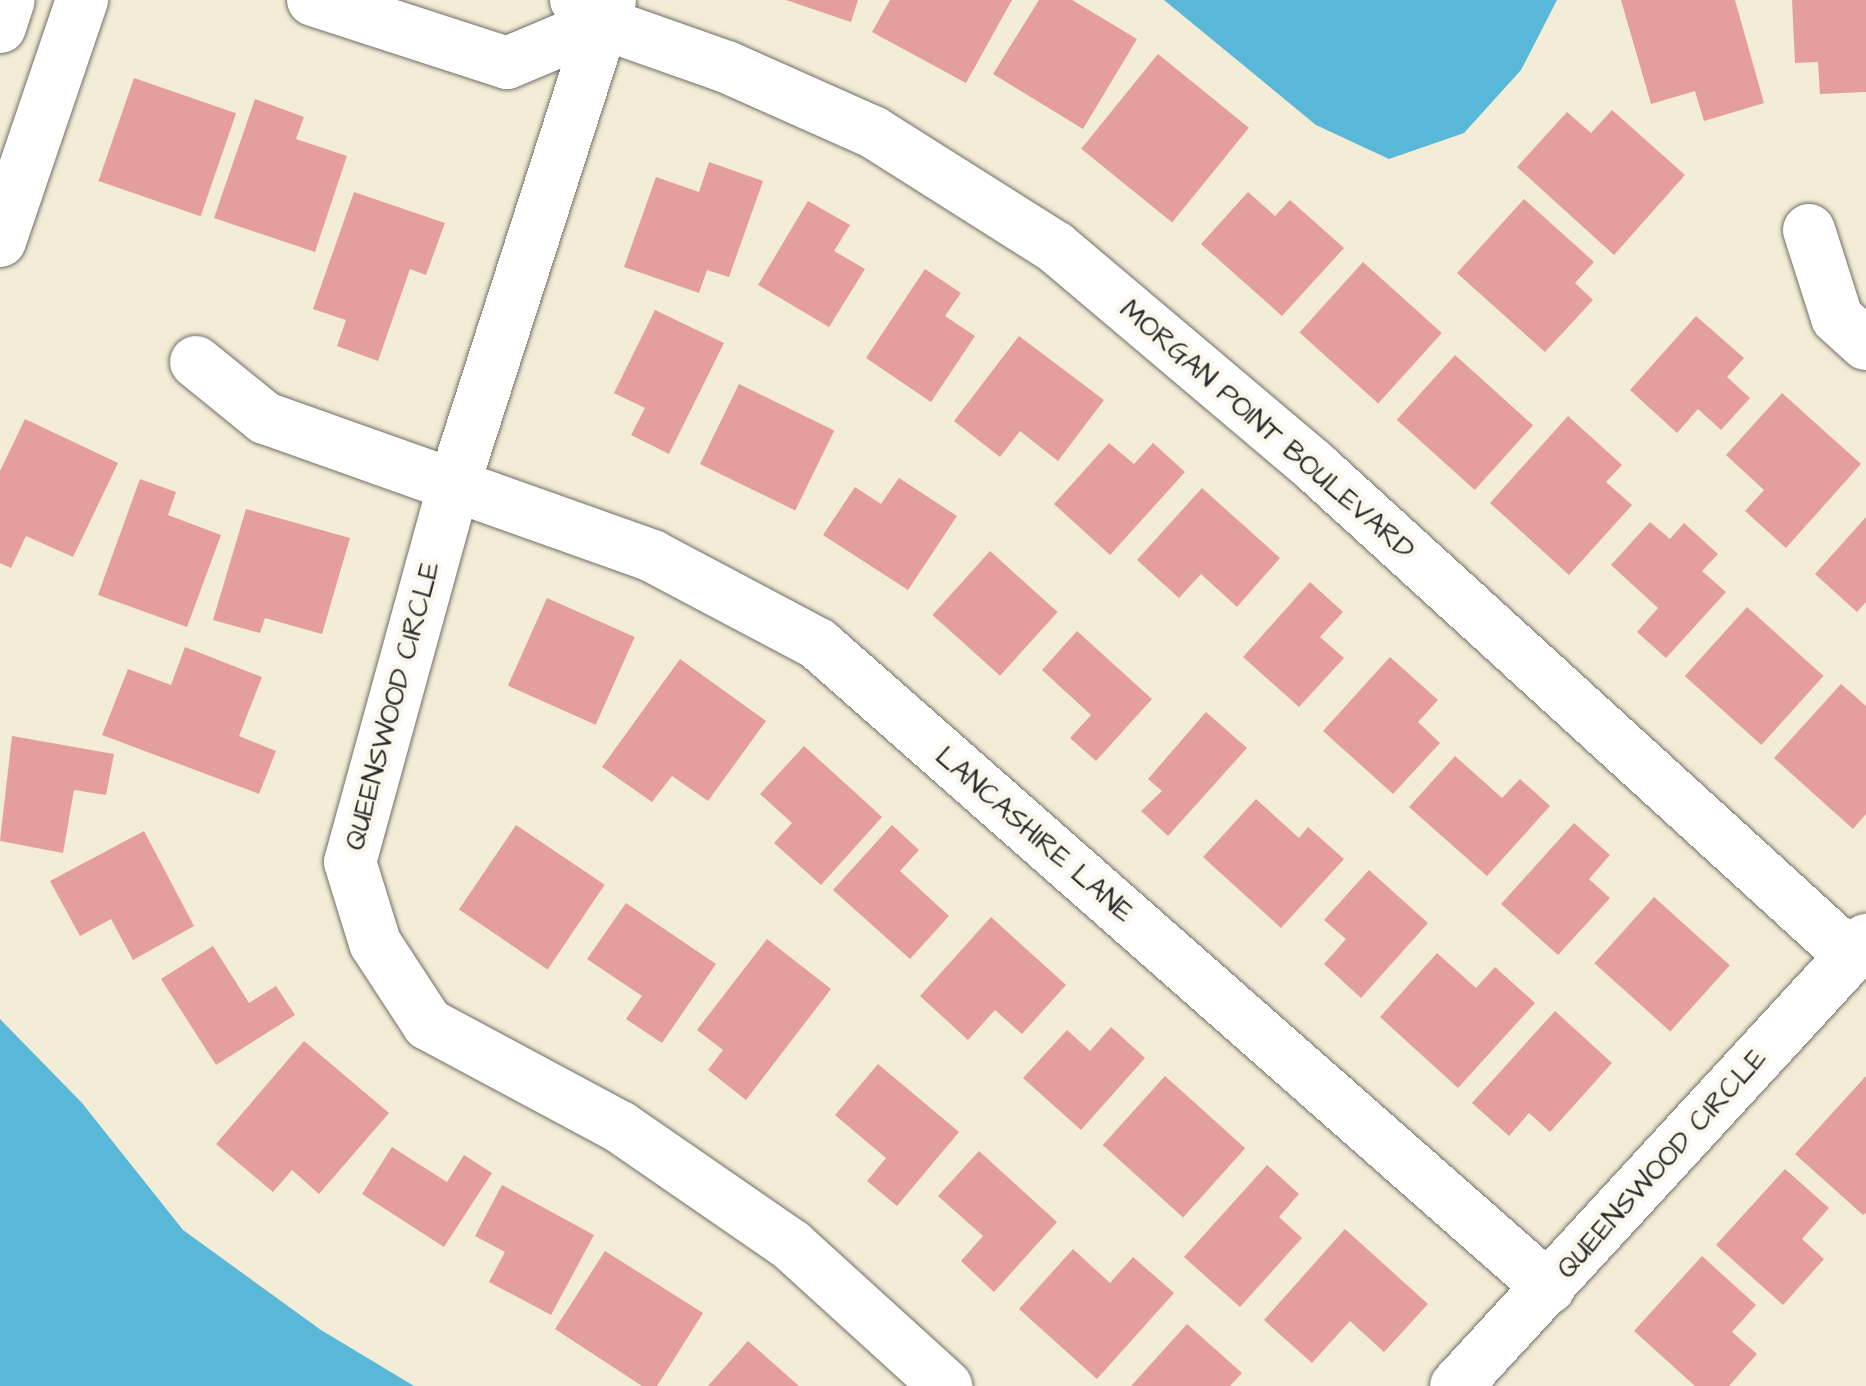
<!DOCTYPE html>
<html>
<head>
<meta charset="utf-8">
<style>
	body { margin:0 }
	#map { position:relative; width:1866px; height:1386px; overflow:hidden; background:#f3ecd6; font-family:"Architects Daughter",sans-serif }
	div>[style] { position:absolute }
	.water>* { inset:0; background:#59b7d7 }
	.building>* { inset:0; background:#e49f9c; transform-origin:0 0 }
	.roads { filter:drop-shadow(0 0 2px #716f67) drop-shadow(0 0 2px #716f67) }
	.minor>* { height:52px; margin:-26px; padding:0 26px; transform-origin:26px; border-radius:26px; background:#fff }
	span { translate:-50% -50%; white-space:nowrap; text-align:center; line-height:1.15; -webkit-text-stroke:9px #fbf7ec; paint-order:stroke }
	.street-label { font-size:28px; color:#2b2b2b }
</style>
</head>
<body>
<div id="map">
	<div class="water">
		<i style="clip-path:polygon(1164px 0,1557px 0,1521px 70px,1464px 133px,1389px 159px,1316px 125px)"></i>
		<i style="clip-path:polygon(0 1019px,82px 1103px,183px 1230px,321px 1330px,414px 1386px,0 1386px)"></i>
	</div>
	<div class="building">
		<i style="clip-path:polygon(786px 0,858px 0,851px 22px)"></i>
		<i style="clip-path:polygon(890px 0,1012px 0,966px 83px,872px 32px)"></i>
		<i style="clip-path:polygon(1039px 0,1072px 0,1137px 39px,1083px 129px,993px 74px)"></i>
		<i style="clip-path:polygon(1621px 0,1735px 0,1764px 103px,1704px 121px,1695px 91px,1651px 104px)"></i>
		<i style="clip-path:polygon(1792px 0,1866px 0,1866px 92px,1820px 94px,1818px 62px,1795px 63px)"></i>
		<i style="left:1158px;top:54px;width:117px;height:122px;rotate:39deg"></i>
		<i style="left:134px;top:78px;width:108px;height:109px;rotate:19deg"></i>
		<i style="clip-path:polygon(255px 99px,304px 117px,296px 139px,347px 156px,315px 252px,214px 218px)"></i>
		<i style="clip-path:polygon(1612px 110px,1685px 175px,1614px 255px,1517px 167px,1567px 112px,1591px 133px)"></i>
		<i style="clip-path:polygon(709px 162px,763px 181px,729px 277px,707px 270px,699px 293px,624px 267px,656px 177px,699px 192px)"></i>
		<i style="clip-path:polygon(354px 192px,445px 223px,426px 275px,410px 269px,378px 361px,337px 346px,346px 320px,313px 309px)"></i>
		<i style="clip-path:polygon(1248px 192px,1275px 216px,1290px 200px,1344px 248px,1282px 316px,1201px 244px)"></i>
		<i style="clip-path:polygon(1524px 199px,1594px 262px,1575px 283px,1593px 300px,1545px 352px,1457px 273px)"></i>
		<i style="clip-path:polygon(808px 201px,850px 225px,834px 251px,865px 269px,829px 327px,758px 285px)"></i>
		<i style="left:1363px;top:262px;width:106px;height:95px;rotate:42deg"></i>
		<i style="clip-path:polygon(925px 269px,961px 293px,945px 316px,975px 336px,931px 402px,866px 358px)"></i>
		<i style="clip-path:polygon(655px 310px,724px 343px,669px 454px,631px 435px,645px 408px,614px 393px)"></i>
		<i style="clip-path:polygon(1696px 316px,1744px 358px,1727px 377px,1750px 398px,1721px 430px,1698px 409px,1677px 433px,1630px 390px)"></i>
		<i style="clip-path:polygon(1019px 336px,1104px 400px,1058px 461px,1020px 431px,1000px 457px,954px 421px)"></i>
		<i style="left:1455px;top:355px;width:105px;height:87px;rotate:42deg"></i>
		<i style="left:739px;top:384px;width:106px;height:89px;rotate:26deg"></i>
		<i style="clip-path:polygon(1782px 393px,1861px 464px,1786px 548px,1745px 511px,1764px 490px,1726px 455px)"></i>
		<i style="clip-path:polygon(1568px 416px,1622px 465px,1606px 482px,1632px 505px,1569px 575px,1490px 503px)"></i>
		<i style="clip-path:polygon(25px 419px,118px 463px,73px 557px,26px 536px,11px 568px,0 563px,0 471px)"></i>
		<i style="clip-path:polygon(1109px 443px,1134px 464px,1153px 443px,1185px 472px,1110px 555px,1054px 504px)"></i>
		<i style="clip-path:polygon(899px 478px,957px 516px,908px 590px,823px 535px,855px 487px,881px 504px)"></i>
		<i style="clip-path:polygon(140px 479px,176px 492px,168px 515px,221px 535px,187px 627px,98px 595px)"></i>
		<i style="clip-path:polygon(1202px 488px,1280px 558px,1237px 607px,1201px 574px,1179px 598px,1137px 560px)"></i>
		<i style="clip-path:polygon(246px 509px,350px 538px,322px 634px,265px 618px,260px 633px,213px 620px)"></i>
		<i style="clip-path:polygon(1866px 517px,1866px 602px,1857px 612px,1815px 574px)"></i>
		<i style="clip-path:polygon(1650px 522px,1670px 539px,1684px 523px,1718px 554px,1702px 571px,1726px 592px,1666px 658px,1637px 632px,1658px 608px,1611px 565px)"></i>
		<i style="left:990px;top:551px;width:91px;height:86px;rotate:42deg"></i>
		<i style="clip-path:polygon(1310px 582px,1343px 612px,1320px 637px,1344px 658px,1299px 707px,1243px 657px)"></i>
		<i style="left:547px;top:598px;width:96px;height:96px;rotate:24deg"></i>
		<i style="left:1747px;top:607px;width:103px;height:93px;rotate:42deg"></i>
		<i style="clip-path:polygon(1077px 631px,1152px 699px,1096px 761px,1070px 738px,1091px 715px,1042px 670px)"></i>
		<i style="clip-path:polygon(185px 647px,262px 677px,239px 736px,276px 751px,259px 794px,102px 735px,128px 669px,171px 685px)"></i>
		<i style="clip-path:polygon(1390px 657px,1438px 700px,1418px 722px,1440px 743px,1393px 794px,1323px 731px)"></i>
		<i style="clip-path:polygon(680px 659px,766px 721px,708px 801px,672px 776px,652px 802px,602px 767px)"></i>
		<i style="clip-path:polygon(1841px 684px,1866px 706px,1866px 814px,1853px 829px,1774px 758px)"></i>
		<i style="clip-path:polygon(1206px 712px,1247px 748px,1168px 836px,1141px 811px,1162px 791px,1148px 779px)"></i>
		<i style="clip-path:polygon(12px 736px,114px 754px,106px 795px,74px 790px,63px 853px,0 841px)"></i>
		<i style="clip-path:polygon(804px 746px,882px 817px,821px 885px,774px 843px,792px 823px,760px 794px)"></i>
		<i style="clip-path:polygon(1455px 756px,1502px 798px,1520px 779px,1550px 806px,1487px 876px,1409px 807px)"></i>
		<i style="clip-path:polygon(1256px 799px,1299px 838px,1308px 827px,1344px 859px,1281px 928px,1203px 857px)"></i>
		<i style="clip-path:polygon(1574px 823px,1610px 855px,1589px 879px,1610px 898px,1558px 955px,1501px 904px)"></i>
		<i style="left:516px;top:825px;width:107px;height:102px;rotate:34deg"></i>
		<i style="clip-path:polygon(892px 825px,919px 850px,900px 871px,949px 916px,910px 959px,833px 890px)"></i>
		<i style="clip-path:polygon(144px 831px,194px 926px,133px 960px,111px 919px,80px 936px,50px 881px)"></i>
		<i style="clip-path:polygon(1369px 870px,1428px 923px,1361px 998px,1324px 964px,1346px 939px,1324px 920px)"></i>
		<i style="left:1654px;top:897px;width:102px;height:89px;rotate:42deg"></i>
		<i style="clip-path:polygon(626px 903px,716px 964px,662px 1043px,626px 1019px,642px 996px,587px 959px)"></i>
		<i style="clip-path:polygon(991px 917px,1066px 985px,1022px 1034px,995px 1010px,968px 1040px,920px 996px)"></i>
		<i style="clip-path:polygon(767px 939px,831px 989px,746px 1100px,708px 1070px,723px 1050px,697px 1030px)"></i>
		<i style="clip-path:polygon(213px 946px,249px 1003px,276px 986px,295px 1015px,216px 1065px,161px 979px)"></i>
		<i style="clip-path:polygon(1437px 953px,1476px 988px,1495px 967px,1535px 1003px,1458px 1088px,1380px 1017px)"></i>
		<i style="clip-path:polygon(1555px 1011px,1612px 1063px,1550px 1132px,1529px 1113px,1509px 1136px,1472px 1103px)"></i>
		<i style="clip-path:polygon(1111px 1027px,1145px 1058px,1081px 1130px,1023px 1078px,1067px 1030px,1090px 1051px)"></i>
		<i style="clip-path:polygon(304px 1041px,389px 1113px,319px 1194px,292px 1170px,273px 1192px,216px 1144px)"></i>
		<i style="clip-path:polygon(878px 1064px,959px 1132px,897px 1206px,867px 1181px,886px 1158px,835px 1115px)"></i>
		<i style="left:1165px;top:1076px;width:108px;height:93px;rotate:42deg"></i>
		<i style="clip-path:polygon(1866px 1076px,1866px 1213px,1863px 1215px,1795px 1154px)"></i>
		<i style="clip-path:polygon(392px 1147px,447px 1182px,464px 1155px,492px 1173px,444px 1247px,362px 1194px)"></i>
		<i style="clip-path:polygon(979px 1151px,1057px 1222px,994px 1292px,961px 1261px,983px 1236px,938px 1196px)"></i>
		<i style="clip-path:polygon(1267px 1165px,1299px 1194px,1279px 1217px,1302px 1238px,1240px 1307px,1184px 1257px)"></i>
		<i style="clip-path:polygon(1785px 1169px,1829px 1208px,1802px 1239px,1824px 1259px,1783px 1305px,1716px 1245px)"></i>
		<i style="clip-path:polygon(502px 1185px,594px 1235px,551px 1315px,489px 1282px,505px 1252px,475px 1236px)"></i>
		<i style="clip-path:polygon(1345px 1229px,1428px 1304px,1384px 1352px,1350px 1321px,1312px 1363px,1264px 1320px)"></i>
		<i style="clip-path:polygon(1073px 1249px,1110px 1283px,1133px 1257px,1174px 1293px,1097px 1379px,1019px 1309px)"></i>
		<i style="clip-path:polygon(605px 1251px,703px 1313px,657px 1386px,642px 1386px,555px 1329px)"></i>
		<i style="clip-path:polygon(1702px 1256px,1756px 1305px,1732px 1332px,1757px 1354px,1729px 1386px,1695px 1386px,1634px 1331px)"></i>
		<i style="clip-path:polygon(1187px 1324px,1242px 1373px,1230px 1386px,1131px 1386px)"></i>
		<i style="clip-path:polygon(748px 1341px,799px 1386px,708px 1386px)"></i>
	</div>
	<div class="roads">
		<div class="minor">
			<i style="left:313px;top:0;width:204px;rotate:18deg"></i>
			<i style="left:507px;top:63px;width:103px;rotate:-22.8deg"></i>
			<i style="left:576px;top:0;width:35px;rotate:41deg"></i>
			<i style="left:602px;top:23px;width:133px;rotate:19.4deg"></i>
			<i style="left:727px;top:67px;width:160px;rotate:24deg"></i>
			<i style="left:873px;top:132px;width:215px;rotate:32.3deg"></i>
			<i style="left:1055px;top:247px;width:338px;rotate:40.2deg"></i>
			<i style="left:1313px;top:465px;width:728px;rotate:42.38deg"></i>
			<i style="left:610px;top:0;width:505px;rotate:107.86deg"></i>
			<i style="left:455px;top:481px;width:395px;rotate:105.4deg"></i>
			<i style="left:350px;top:862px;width:85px;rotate:72.8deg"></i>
			<i style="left:375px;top:943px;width:97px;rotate:56.8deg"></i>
			<i style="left:428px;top:1024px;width:218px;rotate:28.2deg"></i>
			<i style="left:620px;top:1127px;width:208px;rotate:34.6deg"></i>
			<i style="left:791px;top:1245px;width:210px;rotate:42.3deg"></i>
			<i style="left:0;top:27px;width:28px;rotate:-72deg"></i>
			<i style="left:1809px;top:230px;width:92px;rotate:72.3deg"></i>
			<i style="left:1837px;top:318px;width:39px;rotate:42deg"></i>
			<i style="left:0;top:241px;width:255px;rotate:-71.2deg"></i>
			<i style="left:196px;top:362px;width:89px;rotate:39.1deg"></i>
			<i style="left:265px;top:418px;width:411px;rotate:19.6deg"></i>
			<i style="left:652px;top:556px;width:188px;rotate:27.9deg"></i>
			<i style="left:818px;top:644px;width:974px;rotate:41.38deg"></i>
			<i style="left:1456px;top:1386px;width:606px;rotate:-47.41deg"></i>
		</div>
	</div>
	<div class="street-label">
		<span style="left:1267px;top:430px;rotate:41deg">MORGAN POINT BOULEVARD</span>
		<span style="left:393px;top:706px;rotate:-75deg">QUEENSWOOD CIRCLE</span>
		<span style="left:1034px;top:835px;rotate:41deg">LANCASHIRE LANE</span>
		<span style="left:1662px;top:1164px;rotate:-48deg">QUEENSWOOD CIRCLE</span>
	</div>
</div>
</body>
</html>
